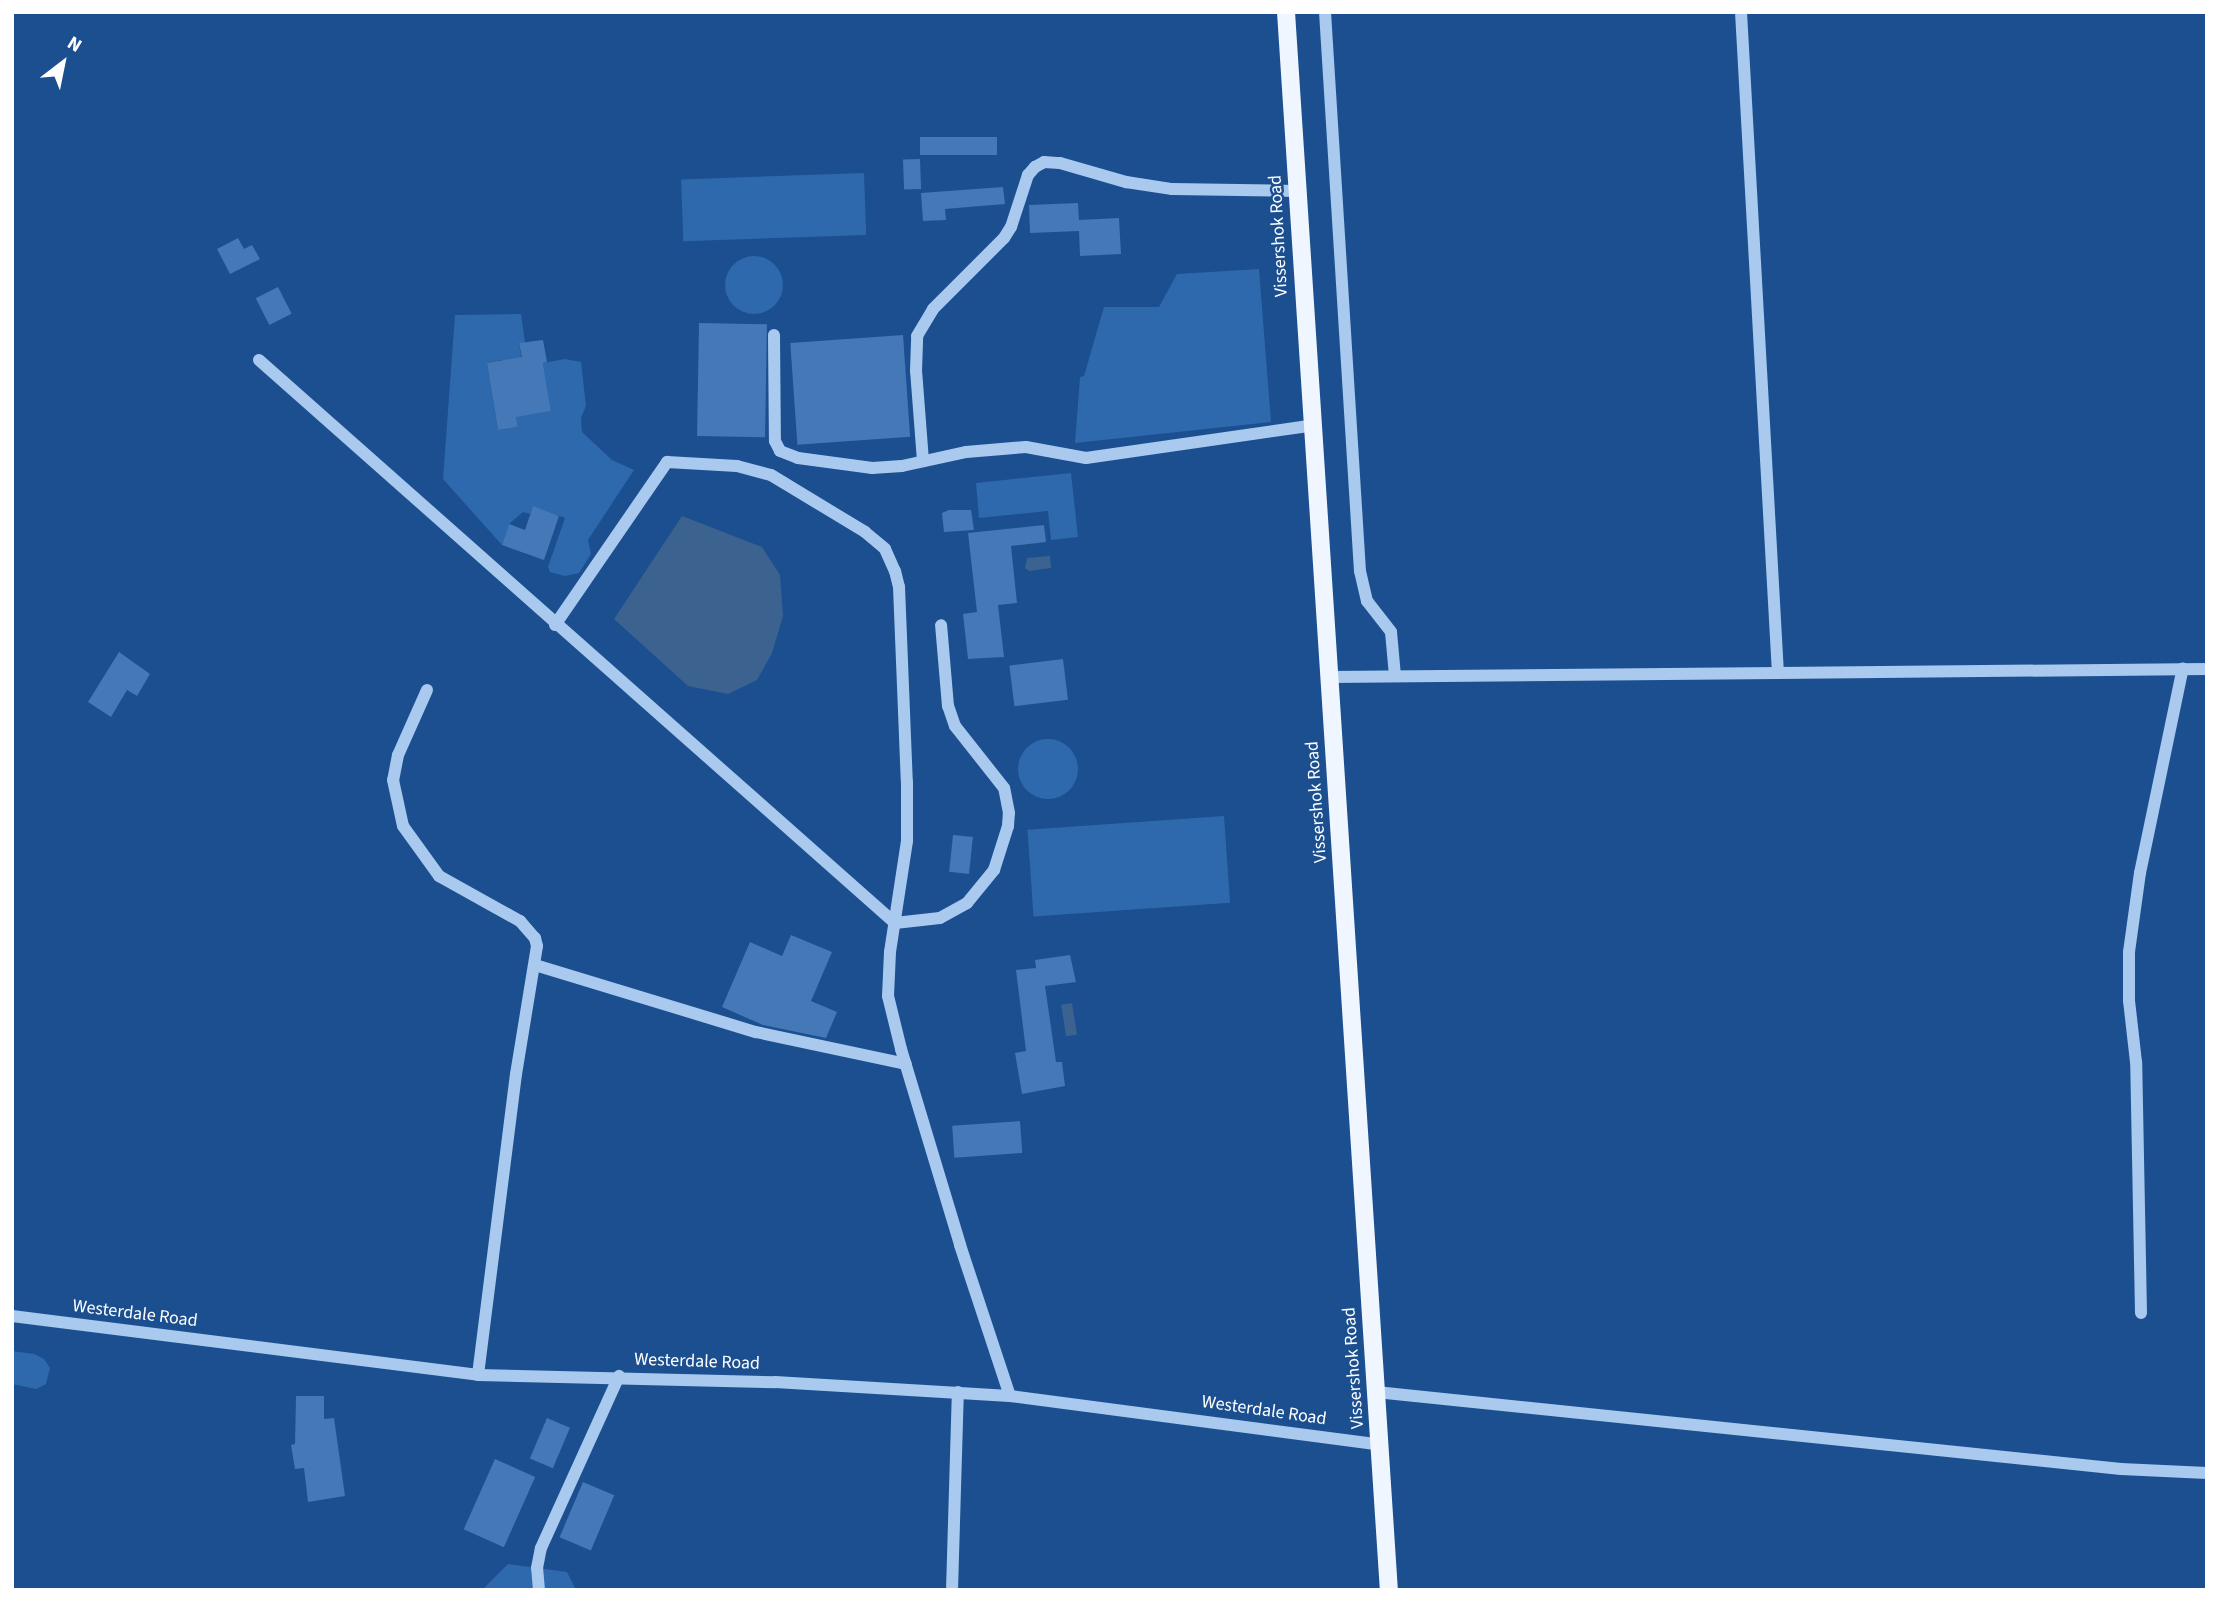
<!DOCTYPE html>
<html>
<head>
<meta charset="utf-8">
<style>
	body { margin:0 }
	#map { position:relative; width:2219px; height:1602px; overflow:hidden; background:#1b4f8f; font-family:"Source Sans 3",sans-serif }
	div>[style] { position:absolute }
	.green>* { inset:0; background:#2e69ad; transform-origin:0 0 }
	.round { border-radius:50% }
	.water>* { inset:0; background:#3c6290; transform-origin:0 0 }
	.building>* { inset:0; background:#4478b7; transform-origin:0 0 }
	.minor>* { height:12px; margin:-6px; padding:0 6px; transform-origin:6px; border-radius:6px; background:#a9c9ee }
	.major>* { height:18px; margin:-9px; padding:0 9px; transform-origin:9px; border-radius:9px; background:#f0f6ff }
	span { translate:-50% -50%; white-space:nowrap; text-align:center; line-height:1.15; -webkit-text-stroke:5px #1b4f8f; paint-order:stroke }
	.street-label { font-size:18px; color:#fff }
	.frame { position:absolute; inset:0; border:14px solid #fff; pointer-events:none }
	.north { position:absolute; left:28px; top:28px; width:70px; height:70px; -webkit-text-stroke:5px #1b4f8f; paint-order:stroke; rotate:32deg; font-size:19px; font-weight:700; line-height:28px; text-align:center; color:#fff }
	.north::after { content:''; display:block; margin:auto; width:24px; height:32px; background:#fff; clip-path:polygon(50% 0,100% 100%,50% 72%,0 100%) }
</style>
</head>
<body>
<div id="map">
	<div class="green">
		<i style="left:864px;top:173px;width:62px;height:183px;rotate:88deg"></i>
		<i class="round" style="left:725px;top:256px;width:58px;height:58px"></i>
		<i style="clip-path:polygon(1259px 269px,1271px 422px,1075px 443px,1080px 377px,1084px 376px,1104px 307px,1159px 307px,1177px 274px)"></i>
		<i style="clip-path:polygon(521px 314px,525px 343px,519px 344px,523px 366px,503px 369px,502px 360px,487px 363px,498px 430px,518px 427px,514px 405px,525px 415px,551px 411px,543px 363px,565px 359px,581px 362px,586px 406px,581px 418px,582px 432px,612px 460px,634px 470px,588px 540px,591px 554px,579px 573px,565px 576px,550px 572px,548px 567px,565px 518px,533px 507px,530px 514px,523px 512px,509px 524px,502px 545px,443px 479px,455px 315px)"></i>
		<i style="clip-path:polygon(1071px 473px,1078px 537px,1051px 540px,1048px 511px,979px 518px,976px 483px)"></i>
		<i class="round" style="left:1018px;top:739px;width:60px;height:60px"></i>
		<i style="left:1224px;top:816px;width:87px;height:197px;rotate:86deg"></i>
		<i style="clip-path:polygon(12px 1351px,34px 1354px,44px 1359px,50px 1368px,46px 1384px,36px 1389px,12px 1384px)"></i>
		<i style="clip-path:polygon(508px 1564px,567px 1572px,576px 1590px,482px 1590px)"></i>
	</div>
	<div class="water">
		<i style="clip-path:polygon(682px 516px,762px 547px,780px 575px,783px 616px,772px 653px,757px 680px,728px 694px,688px 686px,614px 619px)"></i>
		<i style="clip-path:polygon(1050px 556px,1051px 568px,1029px 571px,1025px 568px,1027px 558px)"></i>
		<i style="left:1072px;top:1003px;width:32px;height:11px;rotate:81deg"></i>
	</div>
	<div class="building">
		<i style="left:920px;top:137px;width:77px;height:18px"></i>
		<i style="left:920px;top:159px;width:30px;height:17px;rotate:88deg"></i>
		<i style="clip-path:polygon(1003px 187px,1005px 204px,945px 209px,946px 220px,923px 221px,921px 193px)"></i>
		<i style="clip-path:polygon(1078px 203px,1079px 220px,1119px 218px,1121px 254px,1080px 256px,1079px 231px,1030px 233px,1029px 205px)"></i>
		<i style="clip-path:polygon(238px 238px,244px 249px,252px 245px,260px 259px,230px 274px,217px 249px)"></i>
		<i style="left:278px;top:287px;width:30px;height:25px;rotate:63deg"></i>
		<i style="left:699px;top:323px;width:68px;height:113px;rotate:1deg"></i>
		<i style="left:903px;top:335px;width:102px;height:113px;rotate:86deg"></i>
		<i style="clip-path:polygon(543px 340px,547px 362px,543px 363px,551px 411px,516px 417px,518px 427px,498px 430px,487px 363px,522px 357px,519px 343px)"></i>
		<i style="clip-path:polygon(533px 506px,559px 516px,544px 560px,502px 545px,509px 524px,525px 530px)"></i>
		<i style="clip-path:polygon(949px 510px,971px 510px,974px 530px,944px 532px,942px 513px)"></i>
		<i style="clip-path:polygon(1044px 525px,1046px 542px,1011px 546px,1017px 603px,998px 605px,1004px 657px,968px 659px,963px 614px,977px 612px,968px 533px)"></i>
		<i style="clip-path:polygon(119px 652px,150px 674px,137px 696px,127px 690px,111px 717px,88px 702px)"></i>
		<i style="left:1063px;top:659px;width:41px;height:54px;rotate:83deg"></i>
		<i style="left:953px;top:835px;width:20px;height:37px;rotate:6deg"></i>
		<i style="clip-path:polygon(791px 935px,832px 952px,811px 1001px,837px 1012px,826px 1038px,763px 1025px,722px 1007px,750px 942px,782px 956px)"></i>
		<i style="clip-path:polygon(1070px 955px,1076px 982px,1045px 986px,1056px 1062px,1062px 1062px,1065px 1086px,1022px 1094px,1015px 1053px,1026px 1051px,1016px 970px,1036px 968px,1035px 960px)"></i>
		<i style="left:1020px;top:1121px;width:32px;height:68px;rotate:86deg"></i>
		<i style="clip-path:polygon(296px 1396px,324px 1396px,324px 1419px,334px 1418px,345px 1496px,308px 1502px,304px 1468px,295px 1469px,291px 1445px,295px 1444px)"></i>
		<i style="left:547px;top:1418px;width:25px;height:44px;rotate:23deg"></i>
		<i style="left:495px;top:1459px;width:44px;height:77px;rotate:24deg"></i>
		<i style="left:583px;top:1482px;width:34px;height:60px;rotate:23deg"></i>
	</div>
	<div class="minor">
		<i style="left:1325px;top:12px;width:560px;rotate:86.42deg"></i>
		<i style="left:1360px;top:571px;width:31px;rotate:77deg"></i>
		<i style="left:1367px;top:601px;width:39px;rotate:52deg"></i>
		<i style="left:1391px;top:632px;width:44px;rotate:84.8deg"></i>
		<i style="left:1741px;top:12px;width:662px;rotate:86.8deg"></i>
		<i style="left:774px;top:335px;width:106px;rotate:89.5deg"></i>
		<i style="left:775px;top:441px;width:11px;rotate:63deg"></i>
		<i style="left:780px;top:451px;width:19px;rotate:21deg"></i>
		<i style="left:798px;top:458px;width:75px;rotate:7.7deg"></i>
		<i style="left:872px;top:468px;width:30px;rotate:-4deg"></i>
		<i style="left:902px;top:466px;width:66px;rotate:-12.3deg"></i>
		<i style="left:966px;top:452px;width:60px;rotate:-4.8deg"></i>
		<i style="left:1026px;top:447px;width:61px;rotate:10.4deg"></i>
		<i style="left:1086px;top:458px;width:230px;rotate:-8.2deg"></i>
		<i style="left:259px;top:360px;width:849px;rotate:41.52deg"></i>
		<i style="left:895px;top:923px;width:45px;rotate:-6.3deg"></i>
		<i style="left:940px;top:918px;width:31px;rotate:-29deg"></i>
		<i style="left:967px;top:903px;width:43px;rotate:-50.7deg"></i>
		<i style="left:994px;top:870px;width:46px;rotate:-72.3deg"></i>
		<i style="left:1008px;top:826px;width:13px;rotate:-86deg"></i>
		<i style="left:1009px;top:813px;width:25px;rotate:-101deg"></i>
		<i style="left:1004px;top:788px;width:79px;rotate:-128.3deg"></i>
		<i style="left:955px;top:726px;width:21px;rotate:-109deg"></i>
		<i style="left:948px;top:706px;width:81px;rotate:-94.9deg"></i>
		<i style="left:923px;top:461px;width:90px;rotate:-94.4deg"></i>
		<i style="left:916px;top:371px;width:35px;rotate:-88deg"></i>
		<i style="left:917px;top:336px;width:31px;rotate:-59deg"></i>
		<i style="left:933px;top:309px;width:100px;rotate:-45deg"></i>
		<i style="left:1004px;top:238px;width:13px;rotate:-58deg"></i>
		<i style="left:1011px;top:227px;width:55px;rotate:-71.9deg"></i>
		<i style="left:1028px;top:175px;width:11px;rotate:-49deg"></i>
		<i style="left:1035px;top:167px;width:10px;rotate:-29deg"></i>
		<i style="left:1044px;top:162px;width:16px;rotate:4deg"></i>
		<i style="left:1060px;top:163px;width:69px;rotate:16.1deg"></i>
		<i style="left:1126px;top:182px;width:47px;rotate:8.7deg"></i>
		<i style="left:1172px;top:189px;width:126px;rotate:0.9deg"></i>
		<i style="left:555px;top:625px;width:198px;rotate:-55.5deg"></i>
		<i style="left:667px;top:462px;width:70px;rotate:3.3deg"></i>
		<i style="left:737px;top:466px;width:35px;rotate:15deg"></i>
		<i style="left:771px;top:475px;width:110px;rotate:31.2deg"></i>
		<i style="left:865px;top:532px;width:26px;rotate:40deg"></i>
		<i style="left:885px;top:549px;width:24px;rotate:66deg"></i>
		<i style="left:895px;top:571px;width:16px;rotate:76deg"></i>
		<i style="left:899px;top:587px;width:195px;rotate:87.7deg"></i>
		<i style="left:907px;top:782px;width:59px;rotate:90deg"></i>
		<i style="left:907px;top:841px;width:112px;rotate:98.7deg"></i>
		<i style="left:890px;top:952px;width:44px;rotate:92.6deg"></i>
		<i style="left:888px;top:996px;width:55px;rotate:76.2deg"></i>
		<i style="left:901px;top:1049px;width:205px;rotate:73.2deg"></i>
		<i style="left:960px;top:1245px;width:159px;rotate:71.7deg"></i>
		<i style="left:1330px;top:677px;width:877px;rotate:-0.52deg"></i>
		<i style="left:427px;top:690px;width:71px;rotate:114deg"></i>
		<i style="left:398px;top:755px;width:25px;rotate:101deg"></i>
		<i style="left:393px;top:780px;width:47px;rotate:77.7deg"></i>
		<i style="left:403px;top:826px;width:62px;rotate:54.2deg"></i>
		<i style="left:439px;top:876px;width:93px;rotate:29.1deg"></i>
		<i style="left:520px;top:921px;width:23px;rotate:49deg"></i>
		<i style="left:535px;top:938px;width:8px;rotate:76deg"></i>
		<i style="left:537px;top:946px;width:130px;rotate:99.3deg"></i>
		<i style="left:516px;top:1074px;width:303px;rotate:97.2deg"></i>
		<i style="left:535px;top:965px;width:231px;rotate:16.9deg"></i>
		<i style="left:756px;top:1032px;width:153px;rotate:12deg"></i>
		<i style="left:2141px;top:1313px;width:251px;rotate:-91.1deg"></i>
		<i style="left:2136px;top:1062px;width:61px;rotate:-96.5deg"></i>
		<i style="left:2129px;top:1001px;width:49px;rotate:-90deg"></i>
		<i style="left:2129px;top:952px;width:80px;rotate:-82.1deg"></i>
		<i style="left:2140px;top:873px;width:209px;rotate:-78.2deg"></i>
		<i style="left:12px;top:1316px;width:470px;rotate:7.2deg"></i>
		<i style="left:478px;top:1375px;width:297px;rotate:1.4deg"></i>
		<i style="left:775px;top:1382px;width:235px;rotate:3.4deg"></i>
		<i style="left:1010px;top:1396px;width:374px;rotate:7.5deg"></i>
		<i style="left:1376px;top:1392px;width:749px;rotate:5.9deg"></i>
		<i style="left:2121px;top:1469px;width:86px;rotate:2.7deg"></i>
		<i style="left:539px;top:1590px;width:22px;rotate:-95deg"></i>
		<i style="left:537px;top:1568px;width:20px;rotate:-79deg"></i>
		<i style="left:541px;top:1548px;width:189px;rotate:-65.6deg"></i>
		<i style="left:952px;top:1590px;width:198px;rotate:-88.3deg"></i>
	</div>
	<div class="major">
		<i style="left:1286px;top:12px;width:1581px;rotate:86.27deg"></i>
	</div>
	<div class="street-label">
		<span style="left:1279px;top:236px;rotate:-93deg">Vissershok Road</span>
		<span style="left:1317px;top:802px;rotate:-94deg">Vissershok Road</span>
		<span style="left:135px;top:1314px;rotate:7deg">Westerdale Road</span>
		<span style="left:697px;top:1362px;rotate:2deg">Westerdale Road</span>
		<span style="left:1354px;top:1368px;rotate:-94deg">Vissershok Road</span>
		<span style="left:1264px;top:1411px;rotate:8deg">Westerdale Road</span>
	</div>
	<div class="frame"></div>
	<div class="north">N</div>
</div>
</body>
</html>
